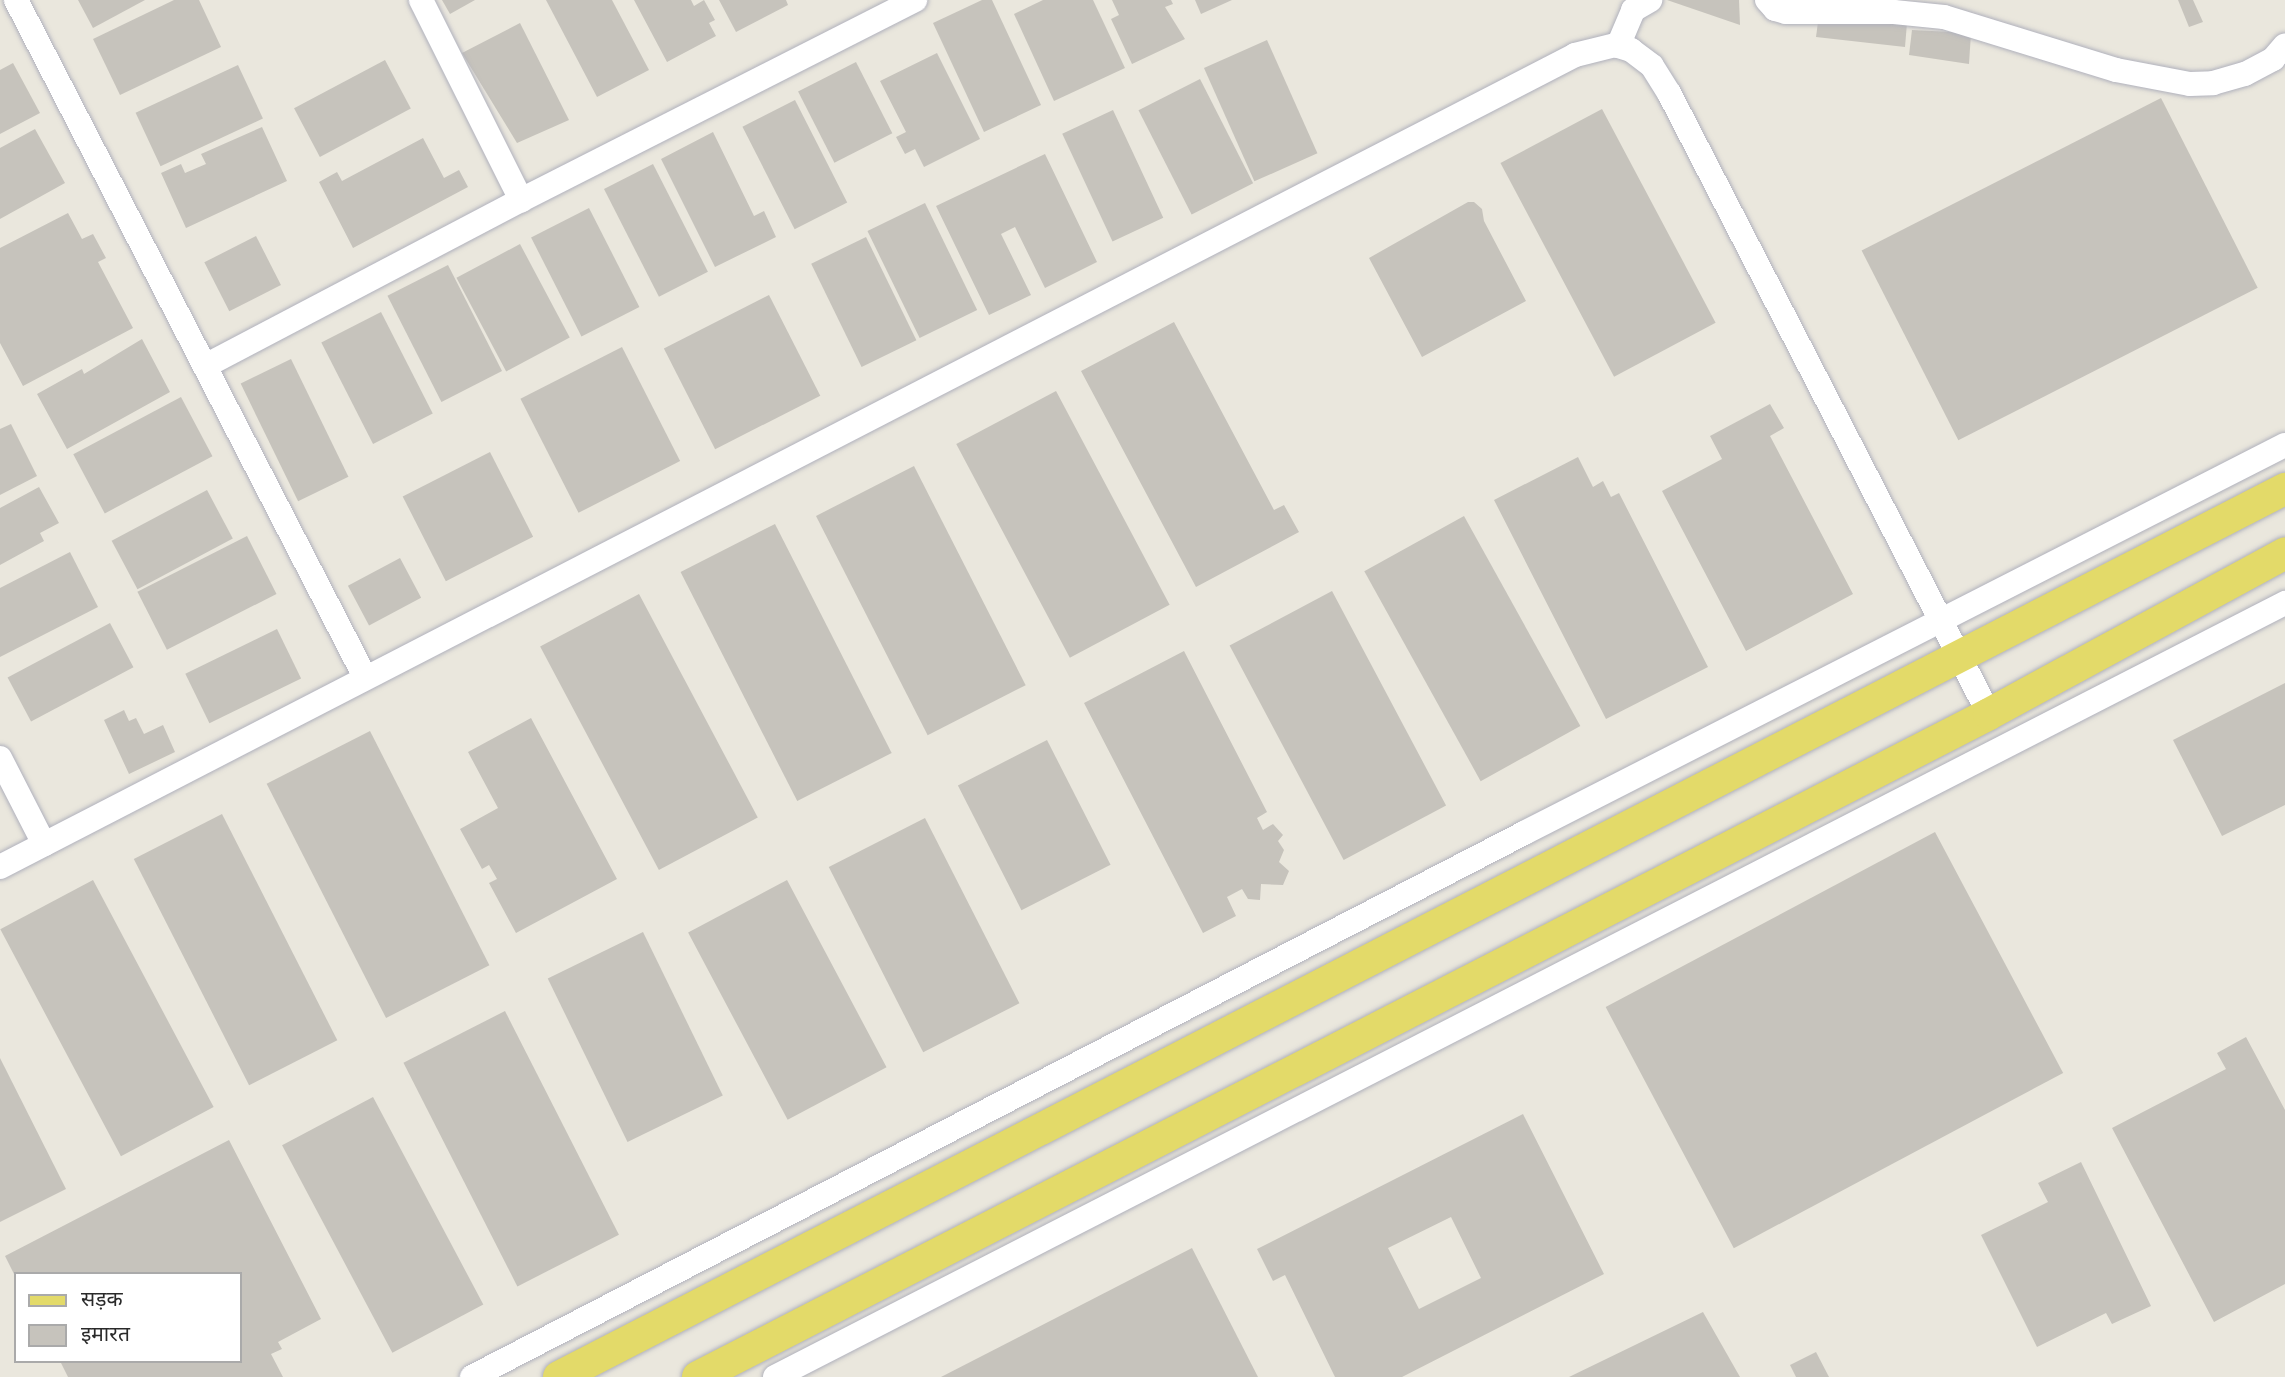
<!DOCTYPE html>
<html>
<head>
<meta charset="utf-8">
<style>
	body { margin:0 }
	#map { position:relative; width:2285px; height:1377px; overflow:hidden; background:#eae7dd; font-family:"Fira Sans Condensed","Noto Sans Devanagari",sans-serif }
	div>[style] { position:absolute }
	.building>* { inset:0; background:#c6c3bc; transform-origin:0 0 }
	.roads { filter:drop-shadow(0 0 2px #b0b1bc) drop-shadow(0 0 2px #b0b1bc) }
	.minor>* { height:24px; margin:-12px; padding:0 12px; transform-origin:12px; border-radius:12px; background:#fff }
	.major>* { height:32px; margin:-16px; padding:0 16px; transform-origin:16px; border-radius:16px; background:#e3da69 }
	span { translate:-50% -50%; white-space:nowrap; text-align:center; line-height:1.15; -webkit-text-stroke:6px #fff; paint-order:stroke }
	.legend { position:absolute; left:14px; top:1272px; width:228px; height:91px; box-sizing:border-box; background:#fff; border:2px solid #aaa; margin:0; padding:9px 12px; list-style:none; font-size:21px; color:#2a2a2a }
	.legend li { display:flex; align-items:center; gap:14px; height:35px }
	.legend b { width:35px; border:2px solid #aaa }
</style>
</head>
<body>
<div id="map">
	<div class="building">
		<i style="clip-path:polygon(78px 0,145px 0,93px 28px)"></i>
		<i style="clip-path:polygon(174px 0,199px 0,221px 47px,120px 95px,93px 39px)"></i>
		<i style="clip-path:polygon(442px 0,475px 0,450px 14px)"></i>
		<i style="clip-path:polygon(546px 0,612px 0,649px 70px,597px 97px)"></i>
		<i style="clip-path:polygon(634px 0,691px 0,694px 6px,704px 0,715px 20px,709px 23px,716px 36px,667px 62px)"></i>
		<i style="clip-path:polygon(719px 0,786px 0,788px 5px,736px 32px)"></i>
		<i style="clip-path:polygon(982px 0,992px 0,1041px 105px,984px 132px,933px 23px)"></i>
		<i style="clip-path:polygon(1043px 0,1093px 0,1125px 68px,1054px 101px,1014px 14px)"></i>
		<i style="clip-path:polygon(1112px 0,1171px 0,1173px 4px,1165px 7px,1185px 39px,1132px 64px,1111px 19px,1119px 15px)"></i>
		<i style="clip-path:polygon(1195px 0,1232px 0,1201px 14px)"></i>
		<i style="clip-path:polygon(1667px 0,1739px 0,1740px 25px)"></i>
		<i style="clip-path:polygon(2178px 0,2193px 0,2203px 22px,2189px 27px)"></i>
		<i style="clip-path:polygon(1818px 22px,1907px 23px,1905px 47px,1816px 37px)"></i>
		<i style="clip-path:polygon(520px 23px,569px 120px,517px 143px,462px 53px)"></i>
		<i style="clip-path:polygon(1912px 30px,1971px 33px,1969px 64px,1909px 55px)"></i>
		<i style="left:1267px;top:40px;width:124px;height:69px;rotate:66deg"></i>
		<i style="clip-path:polygon(937px 53px,980px 139px,924px 167px,915px 149px,905px 154px,896px 137px,906px 132px,880px 81px)"></i>
		<i style="left:385px;top:60px;width:55px;height:103px;rotate:62deg"></i>
		<i style="left:856px;top:62px;width:80px;height:65px;rotate:63deg"></i>
		<i style="clip-path:polygon(13px 63px,40px 113px,0 134px,0 70px)"></i>
		<i style="left:238px;top:65px;width:59px;height:113px;rotate:65deg"></i>
		<i style="left:1200px;top:79px;width:117px;height:69px;rotate:63deg"></i>
		<i style="left:2161px;top:98px;width:213px;height:336px;rotate:63deg"></i>
		<i style="left:795px;top:100px;width:115px;height:59px;rotate:63deg"></i>
		<i style="left:1602px;top:109px;width:242px;height:115px;rotate:62deg"></i>
		<i style="left:1113px;top:110px;width:119px;height:56px;rotate:65deg"></i>
		<i style="clip-path:polygon(262px 127px,287px 181px,186px 228px,161px 173px,181px 164px,185px 173px,206px 164px,201px 154px)"></i>
		<i style="clip-path:polygon(35px 129px,65px 183px,0 219px,0 148px)"></i>
		<i style="clip-path:polygon(713px 132px,754px 216px,764px 211px,776px 237px,715px 267px,661px 159px)"></i>
		<i style="clip-path:polygon(423px 138px,444px 178px,459px 170px,468px 187px,353px 248px,319px 182px,337px 172px,342px 181px)"></i>
		<i style="clip-path:polygon(1045px 154px,1097px 262px,1045px 288px,1015px 227px,1001px 234px,1031px 295px,989px 315px,936px 206px)"></i>
		<i style="left:653px;top:164px;width:121px;height:55px;rotate:63deg"></i>
		<i style="clip-path:polygon(1468px 202px,1474px 202px,1482px 209px,1484px 221px,1526px 301px,1422px 357px,1369px 258px)"></i>
		<i style="left:925px;top:203px;width:119px;height:64px;rotate:64deg"></i>
		<i style="left:589px;top:208px;width:111px;height:65px;rotate:63deg"></i>
		<i style="clip-path:polygon(68px 213px,82px 239px,93px 234px,106px 258px,98px 262px,133px 328px,23px 386px,0 343px,0 248px)"></i>
		<i style="left:256px;top:236px;width:55px;height:58px;rotate:63deg"></i>
		<i style="left:866px;top:237px;width:115px;height:61px;rotate:64deg"></i>
		<i style="left:520px;top:244px;width:106px;height:72px;rotate:62deg"></i>
		<i style="left:448px;top:265px;width:119px;height:68px;rotate:63deg"></i>
		<i style="left:769px;top:295px;width:113px;height:118px;rotate:63deg"></i>
		<i style="left:381px;top:312px;width:114px;height:67px;rotate:63deg"></i>
		<i style="clip-path:polygon(1174px 322px,1274px 510px,1284px 505px,1299px 532px,1196px 587px,1081px 371px)"></i>
		<i style="clip-path:polygon(142px 339px,170px 392px,67px 449px,37px 394px,82px 369px,84px 374px)"></i>
		<i style="left:622px;top:347px;width:128px;height:114px;rotate:63deg"></i>
		<i style="left:291px;top:359px;width:131px;height:56px;rotate:64deg"></i>
		<i style="left:1056px;top:391px;width:242px;height:113px;rotate:62deg"></i>
		<i style="left:181px;top:397px;width:67px;height:122px;rotate:62deg"></i>
		<i style="clip-path:polygon(1770px 404px,1784px 428px,1770px 436px,1853px 594px,1746px 651px,1662px 491px,1722px 459px,1710px 436px)"></i>
		<i style="clip-path:polygon(11px 424px,37px 476px,0 495px,0 429px)"></i>
		<i style="left:490px;top:452px;width:95px;height:98px;rotate:63deg"></i>
		<i style="clip-path:polygon(1578px 457px,1593px 487px,1603px 481px,1611px 497px,1619px 493px,1708px 667px,1606px 719px,1494px 500px)"></i>
		<i style="left:914px;top:466px;width:246px;height:110px;rotate:63deg"></i>
		<i style="clip-path:polygon(39px 487px,59px 523px,40px 533px,44px 541px,0 565px,0 508px)"></i>
		<i style="left:207px;top:490px;width:55px;height:108px;rotate:62deg"></i>
		<i style="left:1464px;top:516px;width:240px;height:114px;rotate:61deg"></i>
		<i style="left:775px;top:524px;width:257px;height:106px;rotate:63deg"></i>
		<i style="left:247px;top:536px;width:65px;height:123px;rotate:63deg"></i>
		<i style="clip-path:polygon(70px 552px,98px 607px,0 657px,0 588px)"></i>
		<i style="left:400px;top:558px;width:45px;height:59px;rotate:62deg"></i>
		<i style="left:1332px;top:591px;width:243px;height:116px;rotate:62deg"></i>
		<i style="left:639px;top:594px;width:253px;height:112px;rotate:62deg"></i>
		<i style="left:110px;top:623px;width:50px;height:116px;rotate:62deg"></i>
		<i style="left:277px;top:629px;width:55px;height:102px;rotate:64deg"></i>
		<i style="clip-path:polygon(1184px 651px,1267px 812px,1257px 818px,1263px 830px,1273px 824px,1283px 835px,1278px 841px,1284px 850px,1279px 862px,1289px 871px,1283px 885px,1261px 884px,1260px 900px,1248px 899px,1242px 889px,1227px 897px,1236px 916px,1203px 933px,1084px 703px)"></i>
		<i style="clip-path:polygon(2285px 683px,2285px 805px,2222px 836px,2173px 740px)"></i>
		<i style="clip-path:polygon(124px 710px,129px 721px,136px 718px,144px 734px,163px 725px,175px 752px,129px 774px,104px 720px)"></i>
		<i style="clip-path:polygon(531px 718px,617px 879px,516px 933px,489px 883px,497px 879px,489px 865px,482px 869px,460px 829px,498px 808px,468px 752px)"></i>
		<i style="left:370px;top:731px;width:263px;height:116px;rotate:63deg"></i>
		<i style="left:1047px;top:740px;width:140px;height:100px;rotate:63deg"></i>
		<i style="left:222px;top:814px;width:254px;height:99px;rotate:63deg"></i>
		<i style="left:925px;top:818px;width:208px;height:108px;rotate:63deg"></i>
		<i style="left:1935px;top:832px;width:273px;height:373px;rotate:62deg"></i>
		<i style="left:93px;top:880px;width:257px;height:105px;rotate:62deg"></i>
		<i style="left:787px;top:880px;width:212px;height:112px;rotate:62deg"></i>
		<i style="left:643px;top:932px;width:182px;height:106px;rotate:64deg"></i>
		<i style="left:505px;top:1011px;width:251px;height:114px;rotate:63deg"></i>
		<i style="clip-path:polygon(2246px 1037px,2285px 1110px,2285px 1284px,2214px 1322px,2112px 1128px,2226px 1069px,2217px 1053px)"></i>
		<i style="clip-path:polygon(0 1058px,66px 1189px,0 1222px)"></i>
		<i style="left:373px;top:1097px;width:235px;height:103px;rotate:62deg"></i>
		<i style="clip-path:polygon(evenodd,1523px 1114px,1604px 1274px,1402px 1377px,1335px 1377px,1285px 1275px,1273px 1281px,1257px 1249px,1523px 1114px,1451px 1217px,1481px 1278px,1419px 1309px,1388px 1248px,1451px 1217px)"></i>
		<i style="clip-path:polygon(229px 1140px,321px 1319px,278px 1342px,282px 1349px,271px 1354px,283px 1377px,68px 1377px,60px 1361px,240px 1361px,240px 1274px,14px 1274px,5px 1256px)"></i>
		<i style="clip-path:polygon(2081px 1162px,2151px 1306px,2112px 1324px,2106px 1313px,2037px 1347px,1981px 1235px,2048px 1202px,2038px 1183px)"></i>
		<i style="clip-path:polygon(1192px 1248px,1258px 1377px,941px 1377px)"></i>
		<i style="clip-path:polygon(1703px 1312px,1740px 1377px,1569px 1377px)"></i>
		<i style="clip-path:polygon(1816px 1352px,1829px 1377px,1796px 1377px,1790px 1365px)"></i>
	</div>
	<div class="roads">
		<div class="minor">
			<i style="left:16px;top:0;width:762px;rotate:62.73deg"></i>
			<i style="left:421px;top:0;width:224px;rotate:63.4deg"></i>
			<i style="left:1767px;top:0;width:12px;rotate:48deg"></i>
			<i style="left:1775px;top:9px;width:11px;rotate:15deg"></i>
			<i style="left:1786px;top:12px;width:108px"></i>
			<i style="left:1894px;top:12px;width:50px;rotate:5.7deg"></i>
			<i style="left:1944px;top:17px;width:180px;rotate:17.1deg"></i>
			<i style="left:2116px;top:70px;width:75px;rotate:10.7deg"></i>
			<i style="left:2190px;top:84px;width:23px;rotate:-2deg"></i>
			<i style="left:2213px;top:83px;width:33px;rotate:-16deg"></i>
			<i style="left:2245px;top:74px;width:32px;rotate:-28deg"></i>
			<i style="left:2273px;top:59px;width:18px;rotate:-49deg"></i>
			<i style="left:1618px;top:46px;width:39px;rotate:-67deg"></i>
			<i style="left:1633px;top:10px;width:20px;rotate:-30deg"></i>
			<i style="left:205px;top:366px;width:357px;rotate:-27.7deg"></i>
			<i style="left:521px;top:200px;width:442px;rotate:-26.9deg"></i>
			<i style="left:0;top:758px;width:97px;rotate:62.9deg"></i>
			<i style="left:0;top:867px;width:1772px;rotate:-27.27deg"></i>
			<i style="left:1575px;top:55px;width:41px;rotate:-14deg"></i>
			<i style="left:1615px;top:45px;width:17px;rotate:17deg"></i>
			<i style="left:1631px;top:50px;width:26px;rotate:37deg"></i>
			<i style="left:1652px;top:66px;width:32px;rotate:58deg"></i>
			<i style="left:1669px;top:93px;width:699px;rotate:62.74deg"></i>
			<i style="left:472px;top:1377px;width:1184px;rotate:-27.34deg"></i>
			<i style="left:1524px;top:833px;width:854px;rotate:-27.02deg"></i>
			<i style="left:775px;top:1377px;width:1697px;rotate:-27.14deg"></i>
		</div>
		<div class="major">
			<i style="left:559px;top:1377px;width:1941px;rotate:-27.23deg"></i>
			<i style="left:698px;top:1377px;width:1451px;rotate:-27.18deg"></i>
			<i style="left:1989px;top:714px;width:337px;rotate:-28.5deg"></i>
		</div>
	</div>
	<ul class="legend">
	<li><b style="height:9px;background:#e3da69"></b>सड़क</li>
	<li><b style="height:19px;background:#c6c3bc"></b>इमारत</li>
	</ul>
</div>
</body>
</html>
